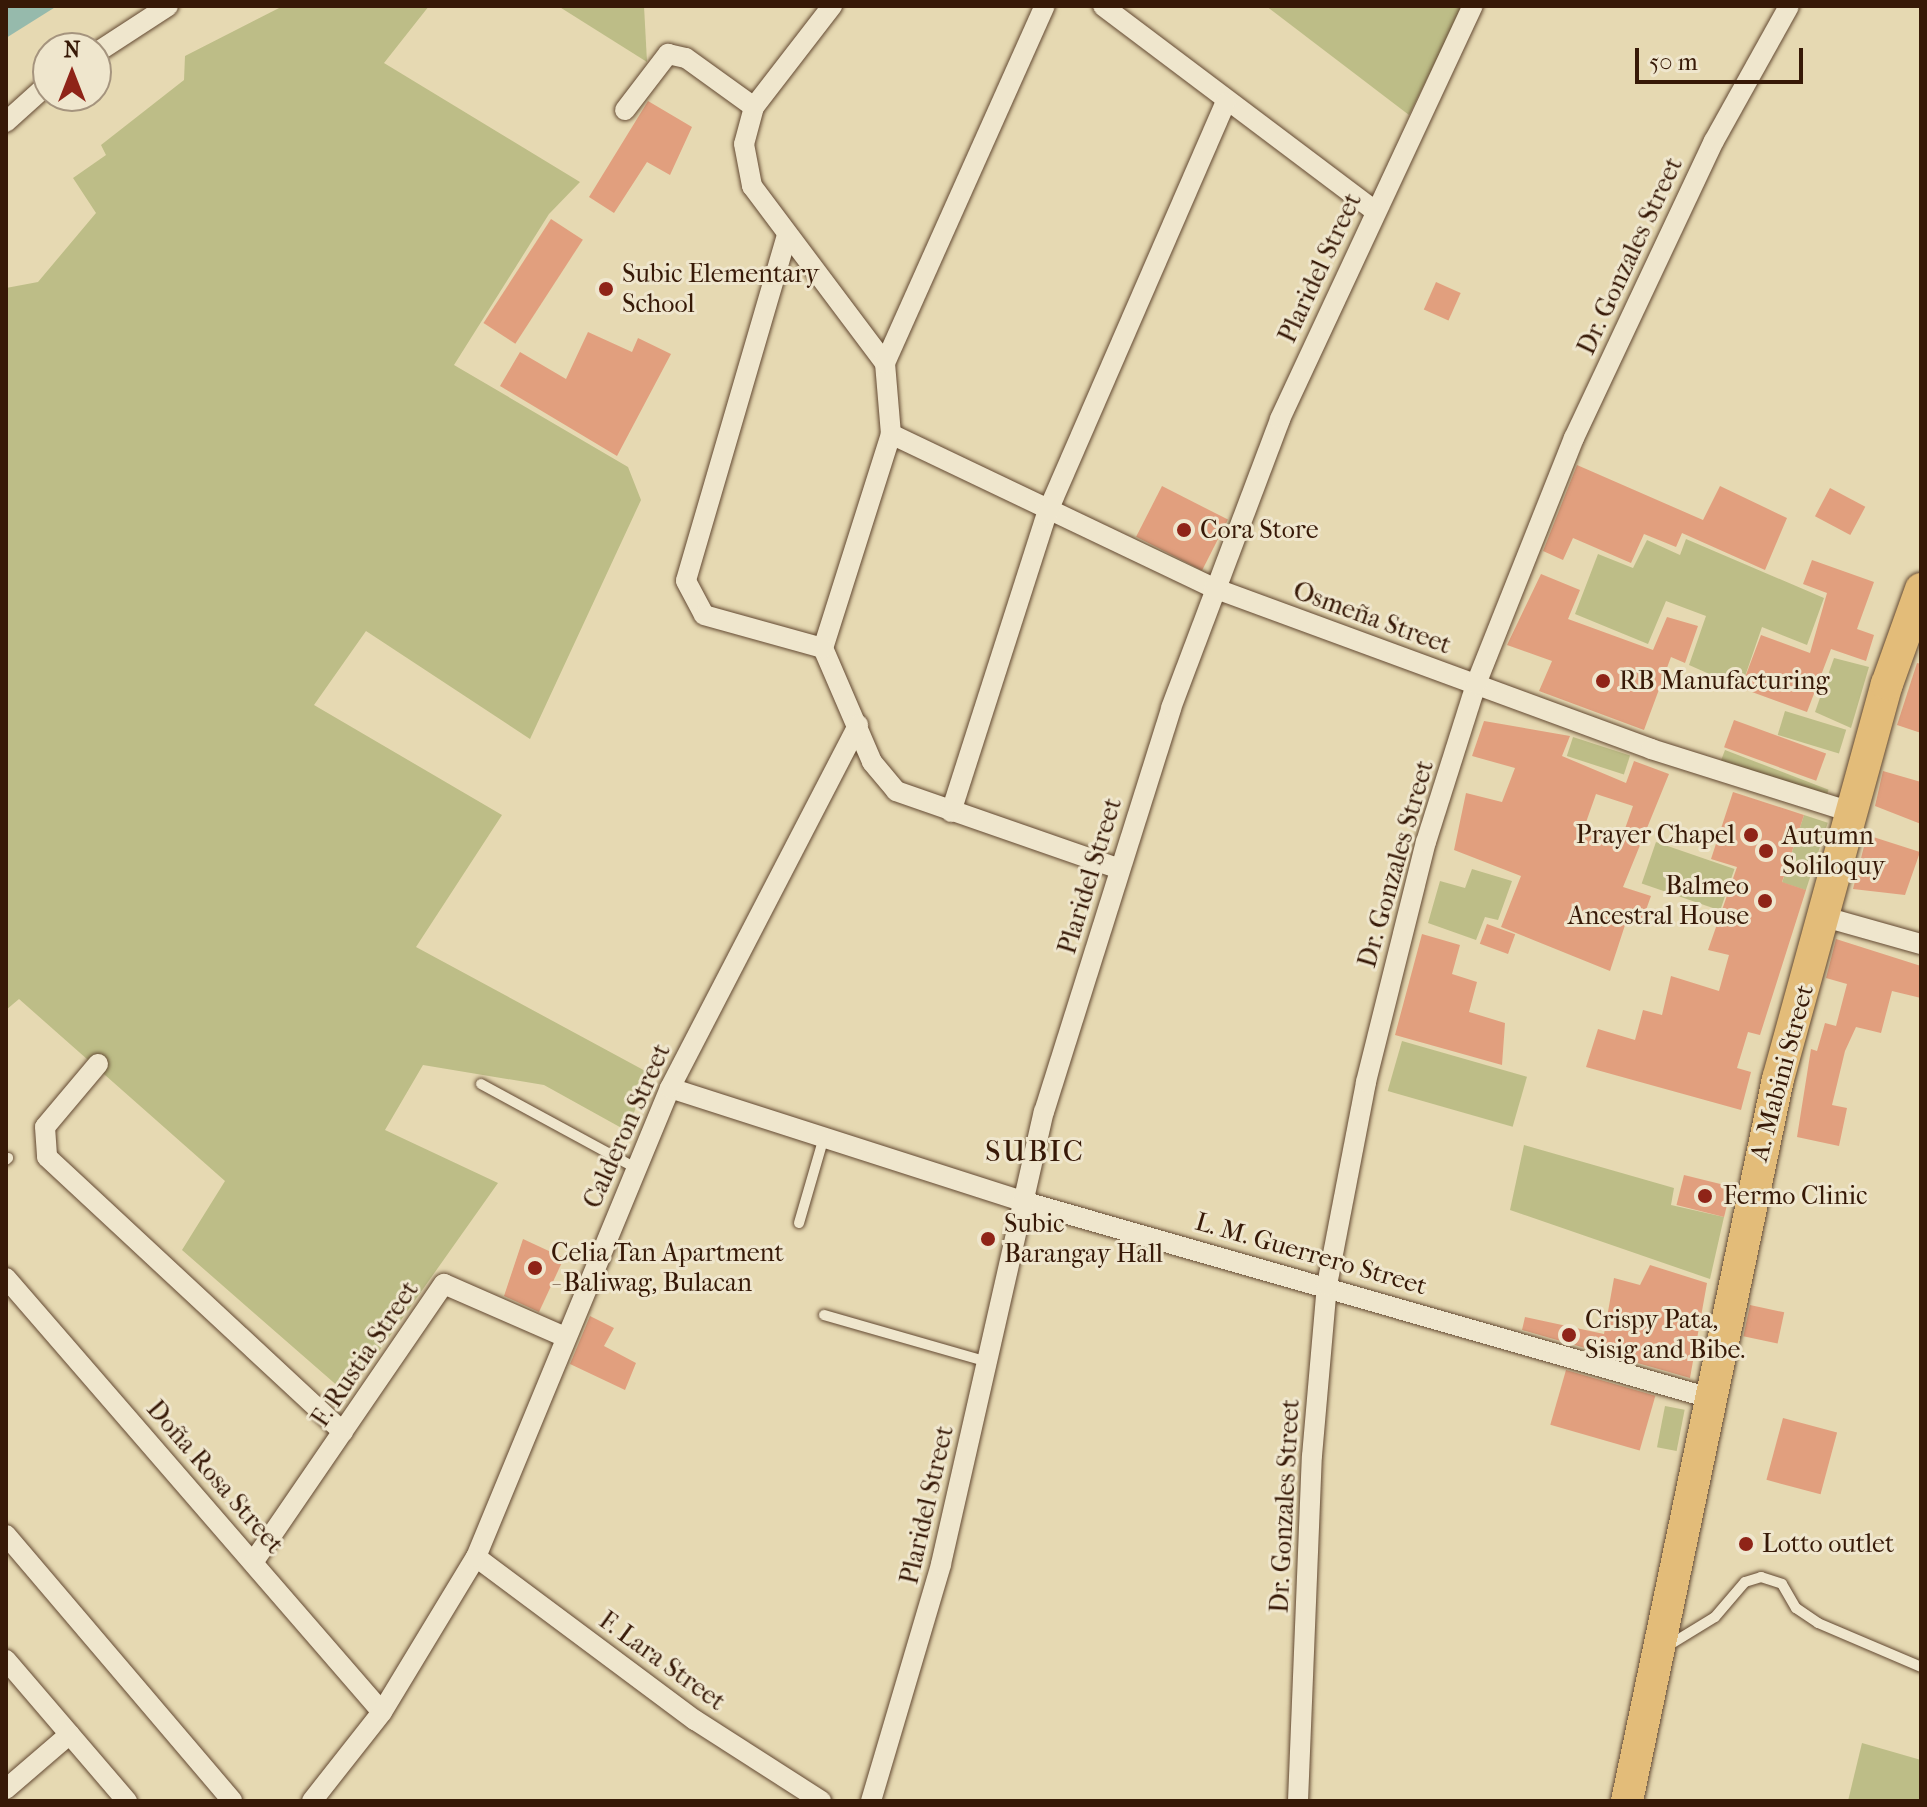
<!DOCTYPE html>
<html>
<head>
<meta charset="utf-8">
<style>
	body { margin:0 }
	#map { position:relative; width:1927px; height:1807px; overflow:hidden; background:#e6d9b2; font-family:"IM FELL French Canon",serif }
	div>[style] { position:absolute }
	.green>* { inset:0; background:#bdbd87; transform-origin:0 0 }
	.water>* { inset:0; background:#96baac }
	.building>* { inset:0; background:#e19f7e; transform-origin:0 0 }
	.roads { filter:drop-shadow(0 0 2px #634932) drop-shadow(0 0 2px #634932) }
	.service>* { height:10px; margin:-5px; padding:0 5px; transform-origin:5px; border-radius:5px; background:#efe6cd }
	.minor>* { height:20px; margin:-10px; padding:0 10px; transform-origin:10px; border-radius:10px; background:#efe6cd }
	.primary>* { height:32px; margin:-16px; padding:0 16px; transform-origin:16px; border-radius:16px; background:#e3bc79 }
	.dots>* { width:22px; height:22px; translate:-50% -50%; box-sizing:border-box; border:4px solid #efe6cd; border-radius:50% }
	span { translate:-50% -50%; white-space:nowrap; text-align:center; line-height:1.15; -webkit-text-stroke:6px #efe6cd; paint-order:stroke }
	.street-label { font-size:26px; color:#371907 }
	.poi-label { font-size:26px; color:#371907 }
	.left { translate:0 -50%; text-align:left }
	.right { translate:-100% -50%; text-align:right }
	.quarter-label { font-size:30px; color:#371907; letter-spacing:2px }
	.frame { position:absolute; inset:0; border:8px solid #371907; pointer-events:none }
	.north { position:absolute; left:32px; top:32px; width:80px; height:80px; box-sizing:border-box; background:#efe6cd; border:2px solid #a5947e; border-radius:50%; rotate:0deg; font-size:22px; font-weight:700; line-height:32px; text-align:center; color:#371907 }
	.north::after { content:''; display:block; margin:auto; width:28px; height:36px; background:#8f2418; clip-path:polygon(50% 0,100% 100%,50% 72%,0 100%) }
	.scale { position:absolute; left:1635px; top:48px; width:168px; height:36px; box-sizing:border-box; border:4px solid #371907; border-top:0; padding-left:10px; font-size:24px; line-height:28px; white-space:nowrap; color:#371907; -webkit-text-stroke:6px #efe6cd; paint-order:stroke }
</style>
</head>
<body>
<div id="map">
	<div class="green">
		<i style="clip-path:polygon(283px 6px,429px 6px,384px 63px,580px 182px,549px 214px,454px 365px,628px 467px,641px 500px,530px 739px,366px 631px,314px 705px,502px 815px,416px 947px,649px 1073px,627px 1131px,544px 1085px,423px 1065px,385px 1130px,498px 1183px,348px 1395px,182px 1250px,225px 1181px,19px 999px,6px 1010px,6px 288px,38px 282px,96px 213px,73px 178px,106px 155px,101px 145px,184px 80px,185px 56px)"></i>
		<i style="clip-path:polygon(558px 6px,644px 6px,647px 62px)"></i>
		<i style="clip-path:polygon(1266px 6px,1463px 6px,1409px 115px)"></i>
		<i style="clip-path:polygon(1686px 539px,1824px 598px,1807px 645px,1762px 627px,1741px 688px,1689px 665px,1706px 616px,1666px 601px,1648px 644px,1575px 614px,1598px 554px,1633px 568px,1647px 540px,1680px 555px)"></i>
		<i style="clip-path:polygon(1834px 658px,1869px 667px,1851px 728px,1815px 712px)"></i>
		<i style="left:1785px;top:711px;width:64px;height:25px;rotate:17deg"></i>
		<i style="left:1573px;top:737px;width:60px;height:20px;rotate:18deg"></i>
		<i style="left:1725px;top:750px;width:111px;height:12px;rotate:21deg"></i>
		<i style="left:1804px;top:815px;width:25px;height:71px;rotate:18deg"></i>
		<i style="left:1656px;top:842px;width:83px;height:44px;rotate:19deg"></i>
		<i style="clip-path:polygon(1472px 869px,1512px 881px,1498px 920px,1485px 917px,1476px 940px,1428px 923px,1440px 881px,1465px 888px)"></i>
		<i style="left:1402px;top:1041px;width:130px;height:52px;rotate:16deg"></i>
		<i style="clip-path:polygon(1524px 1145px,1674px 1188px,1671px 1205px,1724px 1217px,1710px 1279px,1510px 1210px)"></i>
		<i style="left:1665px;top:1406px;width:20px;height:42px;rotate:11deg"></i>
		<i style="clip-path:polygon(1862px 1743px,1921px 1760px,1921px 1801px,1848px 1801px)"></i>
	</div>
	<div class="water">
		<i style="clip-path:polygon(6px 6px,57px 6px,6px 38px)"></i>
	</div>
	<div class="building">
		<i style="clip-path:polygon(648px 101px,692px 127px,670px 175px,647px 162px,614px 213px,589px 197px)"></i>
		<i style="left:551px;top:219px;width:38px;height:124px;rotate:33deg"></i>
		<i style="left:1436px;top:282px;width:27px;height:30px;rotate:24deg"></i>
		<i style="clip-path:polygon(588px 332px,632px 352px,638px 338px,671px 354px,617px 456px,500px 386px,520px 352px,566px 379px)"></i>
		<i style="clip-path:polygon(1577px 465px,1703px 520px,1720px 486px,1787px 518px,1765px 570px,1682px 533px,1676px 547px,1644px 534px,1631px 563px,1573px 538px,1563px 560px,1543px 551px)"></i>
		<i style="left:1162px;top:486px;width:74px;height:57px;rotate:27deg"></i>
		<i style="left:1830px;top:488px;width:40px;height:32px;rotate:28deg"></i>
		<i style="clip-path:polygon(1812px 560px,1874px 582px,1857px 629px,1874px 635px,1866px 661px,1831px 649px,1807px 712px,1741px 688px,1761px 635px,1810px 653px,1827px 593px,1803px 584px)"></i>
		<i style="clip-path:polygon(1541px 574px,1580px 590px,1568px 619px,1653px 650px,1667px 617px,1698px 626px,1685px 663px,1671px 657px,1644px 730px,1539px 691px,1552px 661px,1507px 645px)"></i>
		<i style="clip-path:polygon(1917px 663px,1921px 664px,1921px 733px,1897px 725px)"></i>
		<i style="left:1734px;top:720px;width:98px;height:29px;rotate:20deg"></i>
		<i style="clip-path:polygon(evenodd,1484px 721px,1570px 736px,1562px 756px,1626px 783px,1634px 761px,1669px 774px,1623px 887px,1651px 896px,1641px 924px,1627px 919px,1610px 971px,1501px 927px,1521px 876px,1454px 850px,1466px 793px,1502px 802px,1515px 768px,1472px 756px,1484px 721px,1596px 794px,1633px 806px,1621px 840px,1584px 828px,1596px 794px)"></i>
		<i style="clip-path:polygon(1883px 771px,1921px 782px,1921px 824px,1875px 806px)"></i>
		<i style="clip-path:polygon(1733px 792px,1804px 815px,1782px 882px,1806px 890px,1760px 1035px,1748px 1032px,1737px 1068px,1751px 1072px,1741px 1110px,1586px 1067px,1598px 1029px,1635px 1040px,1643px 1010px,1662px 1015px,1671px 976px,1719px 991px,1729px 955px,1708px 950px,1737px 867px,1711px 859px)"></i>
		<i style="clip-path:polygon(1867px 835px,1920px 852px,1905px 895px,1853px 889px)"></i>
		<i style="left:1487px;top:924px;width:30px;height:21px;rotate:20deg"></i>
		<i style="clip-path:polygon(1422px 934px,1460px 945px,1452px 974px,1477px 982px,1469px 1012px,1505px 1023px,1502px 1065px,1395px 1035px)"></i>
		<i style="clip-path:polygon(1836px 939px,1921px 966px,1921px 998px,1892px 991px,1881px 1033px,1856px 1027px,1845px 1051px,1832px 1105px,1847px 1108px,1839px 1146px,1797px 1137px,1811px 1049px,1817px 1051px,1825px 1023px,1836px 1026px,1847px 984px,1826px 978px)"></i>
		<i style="left:1684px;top:1175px;width:49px;height:31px;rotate:14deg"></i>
		<i style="clip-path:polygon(523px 1239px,564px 1258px,539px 1312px,504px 1296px)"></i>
		<i style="clip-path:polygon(1650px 1265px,1707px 1283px,1690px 1378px,1522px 1330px,1525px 1317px,1604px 1334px,1614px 1278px,1640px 1285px)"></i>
		<i style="left:1750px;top:1305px;width:35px;height:32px;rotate:12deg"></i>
		<i style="clip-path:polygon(590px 1316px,614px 1328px,604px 1346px,636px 1363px,625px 1390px,570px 1364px)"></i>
		<i style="left:1566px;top:1370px;width:93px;height:57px;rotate:16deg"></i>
		<i style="left:1783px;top:1418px;width:56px;height:64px;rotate:15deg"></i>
	</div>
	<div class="roads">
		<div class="service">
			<i style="left:481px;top:1084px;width:176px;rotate:28.5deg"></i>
			<i style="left:6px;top:1160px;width:3px;rotate:-45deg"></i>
			<i style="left:799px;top:1223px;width:90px;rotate:-73.8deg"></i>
			<i style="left:824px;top:1315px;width:171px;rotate:16deg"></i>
			<i style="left:1666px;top:1647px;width:57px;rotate:-31.5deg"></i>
			<i style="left:1715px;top:1617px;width:46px;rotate:-49.4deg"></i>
			<i style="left:1745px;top:1582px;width:17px;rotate:-17deg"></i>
			<i style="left:1761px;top:1577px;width:22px;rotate:18deg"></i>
			<i style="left:1782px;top:1584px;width:28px;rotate:60deg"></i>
			<i style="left:1796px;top:1608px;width:27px;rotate:34deg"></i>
			<i style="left:1818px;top:1623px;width:112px;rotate:23.1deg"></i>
		</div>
		<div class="minor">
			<i style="left:832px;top:6px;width:128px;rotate:127.7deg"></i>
			<i style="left:754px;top:107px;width:38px;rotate:105deg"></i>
			<i style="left:744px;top:144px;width:43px;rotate:79.2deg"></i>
			<i style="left:752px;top:186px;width:221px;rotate:53.1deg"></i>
			<i style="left:885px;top:363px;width:71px;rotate:85.2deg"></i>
			<i style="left:891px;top:434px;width:225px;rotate:107.6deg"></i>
			<i style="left:823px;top:648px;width:124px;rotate:66.7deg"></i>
			<i style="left:872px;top:762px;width:38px;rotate:50deg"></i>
			<i style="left:896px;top:791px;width:237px;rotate:19.2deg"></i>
			<i style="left:1103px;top:6px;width:341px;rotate:37deg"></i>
			<i style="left:96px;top:53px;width:86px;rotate:-33.1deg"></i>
			<i style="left:625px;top:110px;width:71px;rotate:-52.5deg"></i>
			<i style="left:668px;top:54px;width:18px;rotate:13deg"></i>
			<i style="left:686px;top:58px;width:84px;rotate:35.8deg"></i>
			<i style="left:6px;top:122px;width:57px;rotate:-42.1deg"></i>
			<i style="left:787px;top:235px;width:360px;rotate:106.3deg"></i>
			<i style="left:686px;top:581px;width:38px;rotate:62deg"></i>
			<i style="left:704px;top:615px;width:123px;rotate:15.5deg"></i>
			<i style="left:885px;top:363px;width:391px;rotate:-65.9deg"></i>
			<i style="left:891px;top:434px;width:358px;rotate:25.5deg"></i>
			<i style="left:1214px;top:588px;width:466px;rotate:20.2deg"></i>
			<i style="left:1651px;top:749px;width:210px;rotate:17.5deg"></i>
			<i style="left:951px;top:812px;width:314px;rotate:-72.2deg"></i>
			<i style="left:1047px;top:513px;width:447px;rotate:-66.5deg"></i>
			<i style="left:1825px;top:917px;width:100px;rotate:15.7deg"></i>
			<i style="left:98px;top:1064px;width:82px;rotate:130.1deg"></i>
			<i style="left:45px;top:1127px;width:30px;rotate:86deg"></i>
			<i style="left:47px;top:1157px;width:404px;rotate:42.9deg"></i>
			<i style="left:670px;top:1088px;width:370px;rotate:17.8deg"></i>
			<i style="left:1022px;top:1201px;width:716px;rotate:15.98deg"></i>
			<i style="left:6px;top:1278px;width:574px;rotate:49.1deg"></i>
			<i style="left:6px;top:1535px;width:349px;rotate:49.6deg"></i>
			<i style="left:476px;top:1557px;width:273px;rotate:36.7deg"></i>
			<i style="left:695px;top:1720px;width:150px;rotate:32.7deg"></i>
			<i style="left:254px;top:1561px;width:336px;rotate:-55.6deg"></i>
			<i style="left:444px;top:1284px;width:130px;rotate:23.6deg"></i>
			<i style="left:6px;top:1660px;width:186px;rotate:49.4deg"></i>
			<i style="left:6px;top:1789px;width:84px;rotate:-40.7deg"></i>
			<i style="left:312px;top:1801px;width:113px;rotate:-51.8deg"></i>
			<i style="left:382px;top:1712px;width:181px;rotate:-58.8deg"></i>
			<i style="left:476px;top:1557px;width:508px;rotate:-67.53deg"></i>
			<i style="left:670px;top:1088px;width:409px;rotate:-62.6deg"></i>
			<i style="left:871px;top:1801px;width:247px;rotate:-73.5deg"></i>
			<i style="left:941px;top:1564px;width:464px;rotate:-77.2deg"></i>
			<i style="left:1044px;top:1112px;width:423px;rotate:-72.5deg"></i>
			<i style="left:1171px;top:708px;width:309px;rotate:-69.3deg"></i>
			<i style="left:1280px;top:419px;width:456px;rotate:-65deg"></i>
			<i style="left:1298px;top:1801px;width:345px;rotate:-87.7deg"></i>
			<i style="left:1312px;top:1456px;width:172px;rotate:-85deg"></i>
			<i style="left:1327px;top:1285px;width:207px;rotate:-79.1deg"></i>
			<i style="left:1366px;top:1082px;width:247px;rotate:-76deg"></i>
			<i style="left:1426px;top:842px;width:166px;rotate:-72.4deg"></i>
			<i style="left:1476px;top:684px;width:265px;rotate:-68.3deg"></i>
			<i style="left:1574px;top:438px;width:328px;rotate:-64.8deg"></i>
			<i style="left:1714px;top:141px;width:154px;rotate:-60.9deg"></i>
		</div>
		<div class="primary">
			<i style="left:1627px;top:1801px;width:738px;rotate:-78.19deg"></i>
			<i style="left:1778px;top:1079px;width:410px;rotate:-74.6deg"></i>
			<i style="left:1887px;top:684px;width:101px;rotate:-70.3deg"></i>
		</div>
	</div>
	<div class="dots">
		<i style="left:606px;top:289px;background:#8f2418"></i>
		<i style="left:1184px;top:530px;background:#8f2418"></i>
		<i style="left:1603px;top:681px;background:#8f2418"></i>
		<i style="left:1751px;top:835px;background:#8f2418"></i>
		<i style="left:1766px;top:851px;background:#8f2418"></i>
		<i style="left:1765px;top:901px;background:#8f2418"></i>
		<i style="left:1705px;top:1196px;background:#8f2418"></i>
		<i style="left:988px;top:1239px;background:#8f2418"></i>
		<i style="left:535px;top:1268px;background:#8f2418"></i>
		<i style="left:1569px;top:1335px;background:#8f2418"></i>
		<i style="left:1746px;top:1544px;background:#8f2418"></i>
	</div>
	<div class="street-label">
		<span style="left:1630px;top:256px;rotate:-65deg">Dr. Gonzales Street</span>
		<span style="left:1320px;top:268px;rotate:-65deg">Plaridel Street</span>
		<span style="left:1372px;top:618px;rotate:20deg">Osmeña Street</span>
		<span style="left:1396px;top:864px;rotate:-74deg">Dr. Gonzales Street</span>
		<span style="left:1090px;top:876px;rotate:-73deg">Plaridel Street</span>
		<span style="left:1782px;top:1073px;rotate:-75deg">A. Mabini Street</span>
		<span style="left:627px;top:1126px;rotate:-66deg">Calderon Street</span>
		<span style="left:1311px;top:1254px;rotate:16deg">L. M. Guerrero Street</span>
		<span style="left:365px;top:1354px;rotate:-56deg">F. Rustia Street</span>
		<span style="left:215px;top:1477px;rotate:49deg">Doña Rosa Street</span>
		<span style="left:927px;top:1505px;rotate:-77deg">Plaridel Street</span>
		<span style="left:1285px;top:1506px;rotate:-87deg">Dr. Gonzales Street</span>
		<span style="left:662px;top:1661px;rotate:36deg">F. Lara Street</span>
	</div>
	<div class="poi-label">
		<span class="left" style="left:622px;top:289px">Subic Elementary<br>School</span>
		<span class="left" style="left:1200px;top:530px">Cora Store</span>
		<span class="left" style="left:1619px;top:681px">RB Manufacturing</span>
		<span class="right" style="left:1735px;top:835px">Prayer Chapel</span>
		<span class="left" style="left:1782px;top:851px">Autumn<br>Soliloquy</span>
		<span class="right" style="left:1749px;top:901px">Balmeo<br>Ancestral House</span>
		<span class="left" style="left:1723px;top:1196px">Fermo Clinic</span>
		<span class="left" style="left:1004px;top:1239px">Subic<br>Barangay Hall</span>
		<span class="left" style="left:551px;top:1268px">Celia Tan Apartment<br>- Baliwag, Bulacan</span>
		<span class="left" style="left:1585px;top:1335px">Crispy Pata,<br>Sisig and Bibe.</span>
		<span class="left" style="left:1762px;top:1544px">Lotto outlet</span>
	</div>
	<div class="quarter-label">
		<span style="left:1035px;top:1152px">SUBIC</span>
	</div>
	<div class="frame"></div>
	<div class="north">N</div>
	<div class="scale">50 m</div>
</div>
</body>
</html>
